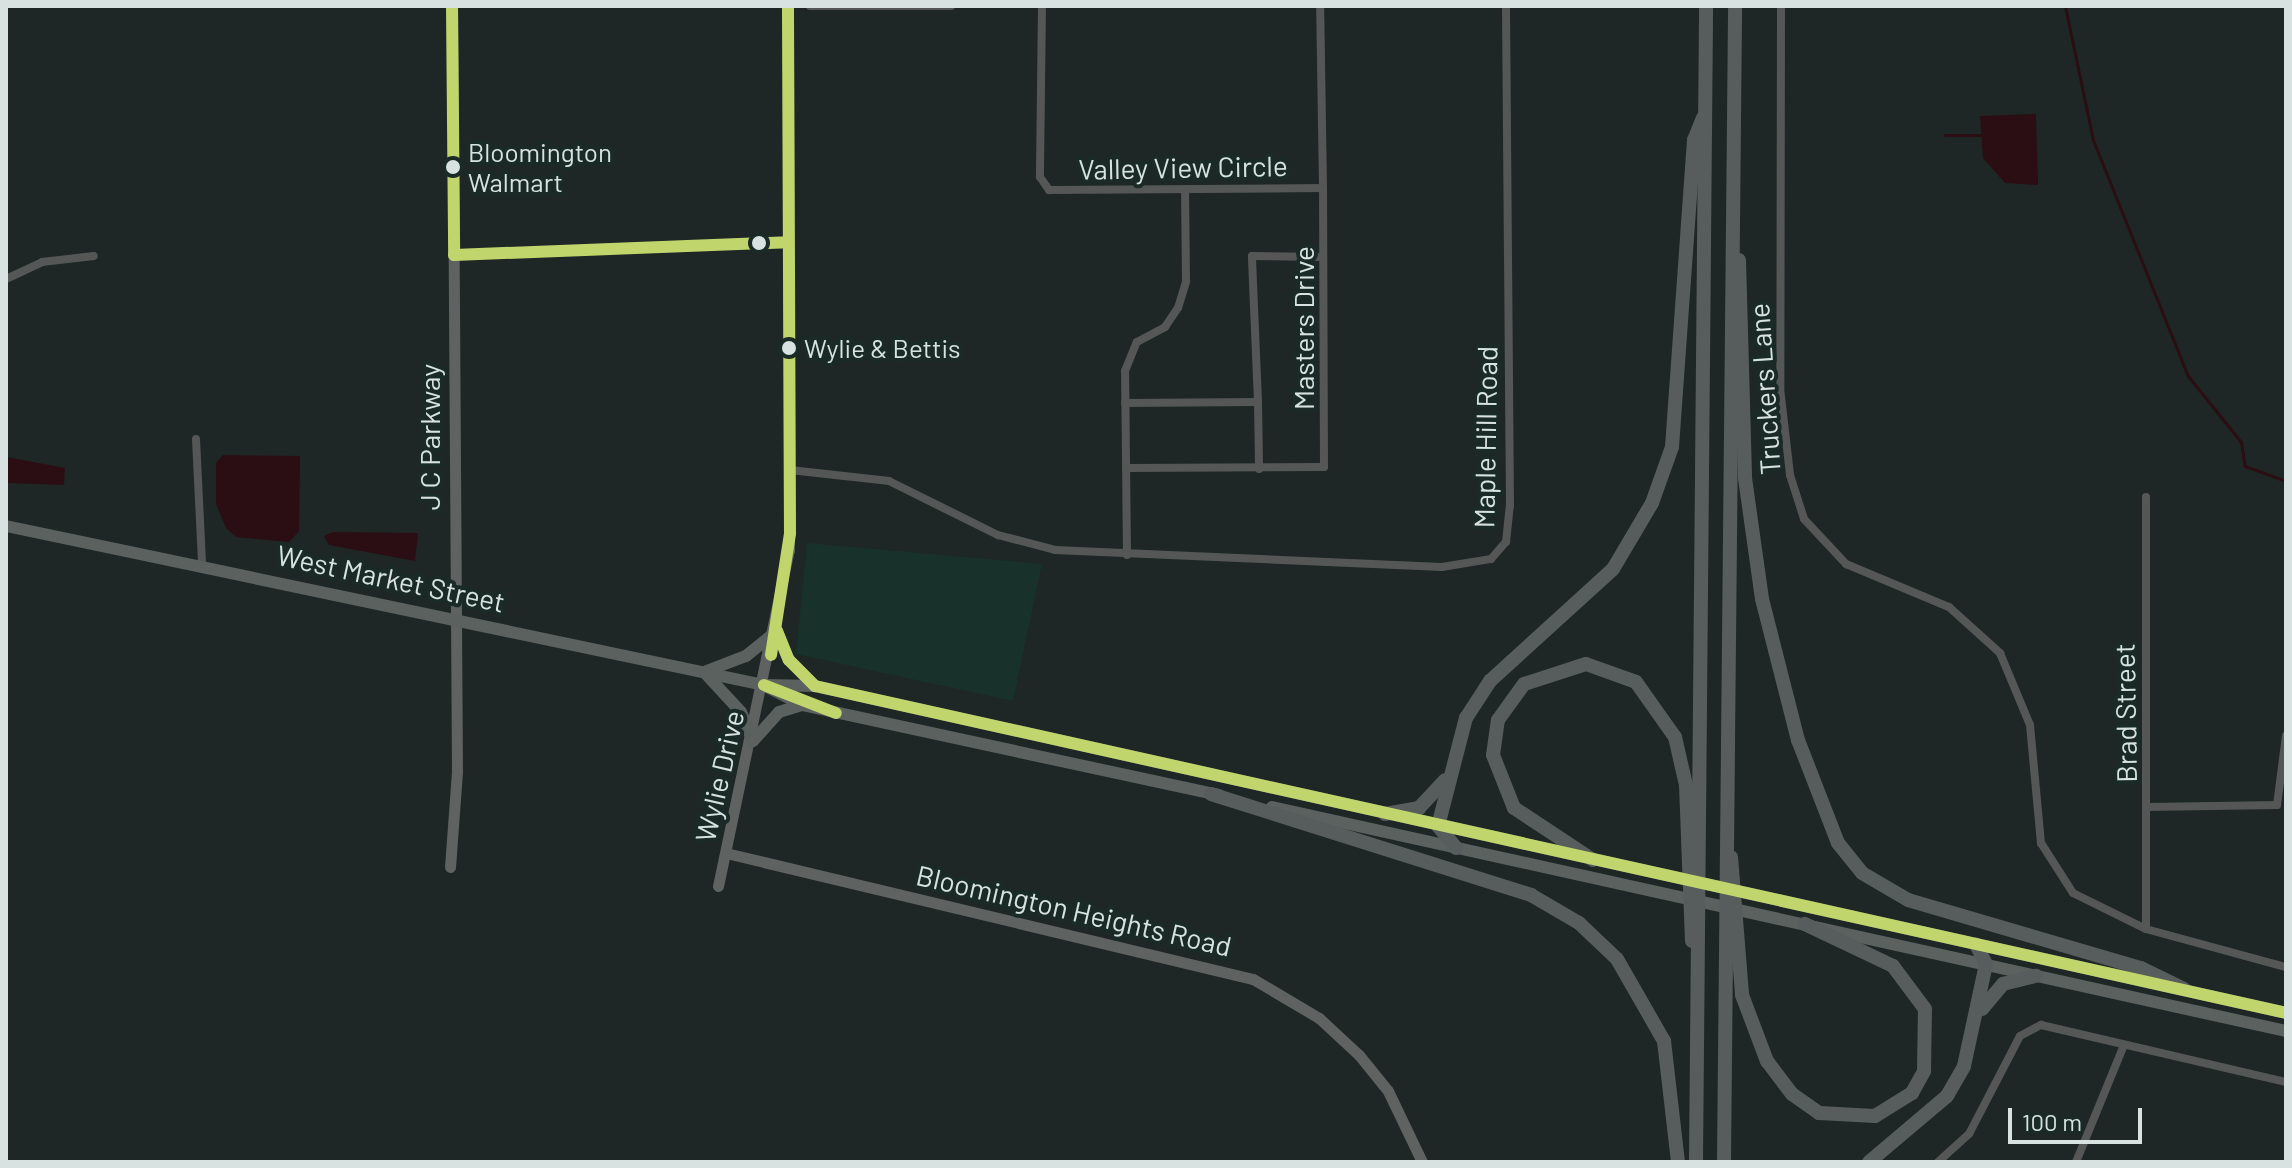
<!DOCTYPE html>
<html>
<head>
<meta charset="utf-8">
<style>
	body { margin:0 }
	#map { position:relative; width:2292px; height:1168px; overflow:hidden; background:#1e2725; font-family:Barlow,sans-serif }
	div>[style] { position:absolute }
	.built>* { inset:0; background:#19312b }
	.water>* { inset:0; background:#2a0e13 }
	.stream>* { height:3px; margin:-1.5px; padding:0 1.5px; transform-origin:1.5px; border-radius:1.5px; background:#2a0e13 }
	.street>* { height:8px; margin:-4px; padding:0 4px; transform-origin:4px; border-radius:4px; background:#545756 }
	.secondary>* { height:11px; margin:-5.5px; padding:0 5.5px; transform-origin:5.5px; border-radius:5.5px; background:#5e6261 }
	.primary>* { height:12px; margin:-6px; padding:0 6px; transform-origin:6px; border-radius:6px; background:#5a615f }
	.highway>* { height:14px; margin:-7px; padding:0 7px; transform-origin:7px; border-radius:7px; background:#575d5c }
	.bus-1>* { height:12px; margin:-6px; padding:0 6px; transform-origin:6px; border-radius:6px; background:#c0d66c }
	.dots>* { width:22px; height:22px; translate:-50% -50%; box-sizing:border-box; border:4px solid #1a2b27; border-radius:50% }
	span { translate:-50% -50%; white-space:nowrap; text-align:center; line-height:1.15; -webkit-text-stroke:8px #1a2b27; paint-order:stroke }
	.bus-label { font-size:26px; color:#d8e2e0 }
	.left { translate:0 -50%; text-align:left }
	.street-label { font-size:28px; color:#d8e2e0 }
	.frame { position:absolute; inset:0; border:8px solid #d8e2e0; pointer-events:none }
	.scale { position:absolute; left:2008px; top:1108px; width:134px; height:36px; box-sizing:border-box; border:4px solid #d8e2e0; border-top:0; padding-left:10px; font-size:24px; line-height:28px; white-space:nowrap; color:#d8e2e0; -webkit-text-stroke:6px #1a2b27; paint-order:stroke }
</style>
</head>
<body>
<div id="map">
	<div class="built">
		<i style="clip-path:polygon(807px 543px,1042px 564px,1013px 701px,796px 654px)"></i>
	</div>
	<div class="water">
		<i style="clip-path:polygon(2036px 114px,2038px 185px,2005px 183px,1983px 158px,1980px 116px)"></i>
		<i style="clip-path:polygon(223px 455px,300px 456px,299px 531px,289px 542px,236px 537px,226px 528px,216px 504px,216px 463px)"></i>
		<i style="clip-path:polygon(6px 457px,65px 468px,64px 485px,6px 483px)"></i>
		<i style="clip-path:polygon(333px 532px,418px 533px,415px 561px,329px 545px,324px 536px)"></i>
	</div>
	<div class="stream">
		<i style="left:2065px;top:6px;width:137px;rotate:78.2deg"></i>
		<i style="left:2093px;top:140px;width:254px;rotate:68.1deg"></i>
		<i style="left:2188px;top:376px;width:85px;rotate:51.2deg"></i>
		<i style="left:2241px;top:442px;width:24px;rotate:81deg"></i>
		<i style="left:2245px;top:466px;width:44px;rotate:20.1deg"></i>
		<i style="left:1945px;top:135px;width:40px"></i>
		<i style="left:2286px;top:504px;width:25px;rotate:90deg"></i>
	</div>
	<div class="street">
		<i style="left:810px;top:6px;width:141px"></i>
		<i style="left:1042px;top:6px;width:171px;rotate:90.7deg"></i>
		<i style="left:1040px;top:177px;width:16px;rotate:55deg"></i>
		<i style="left:1049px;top:190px;width:274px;rotate:-0.4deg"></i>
		<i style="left:1323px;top:188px;width:182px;rotate:-90.9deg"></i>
		<i style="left:1781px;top:6px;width:382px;rotate:90.1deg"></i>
		<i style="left:1780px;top:388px;width:88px;rotate:83.4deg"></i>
		<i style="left:1790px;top:475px;width:46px;rotate:72.3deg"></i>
		<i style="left:1804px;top:519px;width:62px;rotate:47deg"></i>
		<i style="left:1846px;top:564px;width:112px;rotate:22.7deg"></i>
		<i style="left:1949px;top:607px;width:69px;rotate:42deg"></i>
		<i style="left:2000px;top:653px;width:78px;rotate:67.4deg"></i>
		<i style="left:2030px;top:725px;width:119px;rotate:84.7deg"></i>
		<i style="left:2041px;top:843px;width:59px;rotate:57.4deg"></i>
		<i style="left:2073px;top:893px;width:81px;rotate:26.3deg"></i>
		<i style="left:2146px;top:929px;width:145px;rotate:15.2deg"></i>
		<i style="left:454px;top:255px;width:334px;rotate:-2.2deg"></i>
		<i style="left:6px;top:279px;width:40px;rotate:-25deg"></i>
		<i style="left:42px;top:262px;width:52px;rotate:-6.6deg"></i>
		<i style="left:1258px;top:402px;width:67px;rotate:89.1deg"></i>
		<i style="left:1125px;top:403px;width:133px;rotate:-0.4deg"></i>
		<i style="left:1258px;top:402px;width:146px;rotate:-92.4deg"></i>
		<i style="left:1252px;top:256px;width:70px;rotate:0.8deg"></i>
		<i style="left:196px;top:439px;width:123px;rotate:87.2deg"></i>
		<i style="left:1126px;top:468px;width:198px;rotate:-0.3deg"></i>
		<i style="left:1324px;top:467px;width:279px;rotate:-90.2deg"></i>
		<i style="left:790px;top:470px;width:100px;rotate:6.3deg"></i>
		<i style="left:889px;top:481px;width:122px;rotate:26.4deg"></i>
		<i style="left:998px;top:535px;width:59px;rotate:14.7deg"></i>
		<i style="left:1055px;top:550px;width:387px;rotate:2.5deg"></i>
		<i style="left:1442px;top:567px;width:50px;rotate:-9.3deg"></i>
		<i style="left:1491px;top:559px;width:23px;rotate:-49deg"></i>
		<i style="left:1506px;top:542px;width:36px;rotate:-84deg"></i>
		<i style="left:1510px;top:506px;width:500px;rotate:-90.46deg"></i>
		<i style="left:2146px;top:497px;width:432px;rotate:90deg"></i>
		<i style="left:1127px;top:555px;width:184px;rotate:-90.6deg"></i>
		<i style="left:1125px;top:371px;width:31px;rotate:-68deg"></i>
		<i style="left:1137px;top:342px;width:32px;rotate:-28deg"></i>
		<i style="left:1165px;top:327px;width:23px;rotate:-56deg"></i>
		<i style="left:1178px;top:308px;width:28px;rotate:-73deg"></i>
		<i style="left:1186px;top:281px;width:92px;rotate:-90.6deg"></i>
		<i style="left:2148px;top:807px;width:129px;rotate:-0.9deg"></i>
		<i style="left:2277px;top:805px;width:70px;rotate:-82.6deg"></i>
		<i style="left:1938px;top:1162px;width:42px;rotate:-42.1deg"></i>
		<i style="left:1969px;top:1134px;width:110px;rotate:-62.5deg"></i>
		<i style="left:2020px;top:1036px;width:24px;rotate:-28deg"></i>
		<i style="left:2041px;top:1025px;width:252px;rotate:13.1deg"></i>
		<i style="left:2076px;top:1162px;width:126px;rotate:-67.7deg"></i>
	</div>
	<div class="secondary">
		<i style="left:726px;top:853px;width:542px;rotate:13.45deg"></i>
		<i style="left:1253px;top:979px;width:77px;rotate:30.6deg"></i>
		<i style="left:1319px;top:1018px;width:54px;rotate:42.8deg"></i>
		<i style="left:1359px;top:1055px;width:46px;rotate:51.1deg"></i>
		<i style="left:1388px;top:1091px;width:79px;rotate:64.4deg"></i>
		<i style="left:450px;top:867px;width:95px;rotate:-85.8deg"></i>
		<i style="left:457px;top:772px;width:766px;rotate:-90.37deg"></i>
		<i style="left:718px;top:886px;width:343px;rotate:-78.1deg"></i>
		<i style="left:789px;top:550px;width:544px;rotate:-90.11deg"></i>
	</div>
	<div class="primary">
		<i style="left:6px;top:526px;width:774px;rotate:11.85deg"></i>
		<i style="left:764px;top:685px;width:51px;rotate:1.1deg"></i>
		<i style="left:815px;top:686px;width:1507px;rotate:12.53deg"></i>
		<i style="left:704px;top:672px;width:45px;rotate:-20.9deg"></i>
		<i style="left:746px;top:656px;width:40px;rotate:-39deg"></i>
		<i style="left:777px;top:631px;width:31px;rotate:68deg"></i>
		<i style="left:789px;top:660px;width:37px;rotate:45deg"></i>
		<i style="left:704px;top:672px;width:54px;rotate:47.2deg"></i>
		<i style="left:741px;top:712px;width:31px;rotate:68deg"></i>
		<i style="left:753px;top:741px;width:39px;rotate:-48deg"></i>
		<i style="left:779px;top:712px;width:24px;rotate:-17deg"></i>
		<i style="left:767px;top:687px;width:39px;rotate:27deg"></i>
		<i style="left:802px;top:705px;width:427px;rotate:12.2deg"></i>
		<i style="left:1272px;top:807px;width:1038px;rotate:12.46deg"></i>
	</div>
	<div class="highway">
		<i style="left:1739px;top:260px;width:218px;rotate:88.4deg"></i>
		<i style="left:1745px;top:478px;width:122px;rotate:82deg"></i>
		<i style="left:1762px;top:599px;width:146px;rotate:75.7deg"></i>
		<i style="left:1798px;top:740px;width:110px;rotate:68.8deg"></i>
		<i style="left:1838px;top:843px;width:38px;rotate:51deg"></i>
		<i style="left:1862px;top:873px;width:53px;rotate:30.4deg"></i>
		<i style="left:1908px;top:900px;width:243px;rotate:16.3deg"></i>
		<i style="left:2141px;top:968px;width:48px;rotate:26deg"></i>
		<i style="left:1211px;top:794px;width:336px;rotate:17.5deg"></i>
		<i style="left:1531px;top:895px;width:56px;rotate:30.3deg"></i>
		<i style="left:1579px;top:923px;width:52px;rotate:43.5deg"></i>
		<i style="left:1617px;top:959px;width:95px;rotate:60.2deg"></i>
		<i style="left:1664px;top:1041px;width:122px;rotate:83.4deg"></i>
		<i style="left:1385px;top:814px;width:35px;rotate:-10deg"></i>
		<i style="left:1419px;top:808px;width:38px;rotate:-47deg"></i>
		<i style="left:1456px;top:848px;width:28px;rotate:-129deg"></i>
		<i style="left:1438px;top:826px;width:112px;rotate:-75.5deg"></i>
		<i style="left:1466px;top:718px;width:44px;rotate:-57deg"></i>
		<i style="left:1490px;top:681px;width:166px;rotate:-42.3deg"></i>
		<i style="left:1613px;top:569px;width:77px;rotate:-59.4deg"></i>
		<i style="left:1652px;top:503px;width:59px;rotate:-70.3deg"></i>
		<i style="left:1672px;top:447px;width:308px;rotate:-85.9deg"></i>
		<i style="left:1694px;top:140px;width:24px;rotate:-68deg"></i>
		<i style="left:1731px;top:857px;width:138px;rotate:85.4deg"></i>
		<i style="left:1742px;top:995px;width:71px;rotate:69.3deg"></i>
		<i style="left:1767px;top:1061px;width:41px;rotate:52.9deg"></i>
		<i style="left:1792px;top:1094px;width:33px;rotate:35deg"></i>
		<i style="left:1819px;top:1113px;width:56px;rotate:3.1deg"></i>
		<i style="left:1875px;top:1116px;width:44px;rotate:-31.9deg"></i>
		<i style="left:1912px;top:1093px;width:25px;rotate:-61deg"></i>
		<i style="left:1924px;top:1071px;width:62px;rotate:-89.1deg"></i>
		<i style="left:1925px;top:1009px;width:54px;rotate:-126.7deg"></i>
		<i style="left:1893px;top:966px;width:98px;rotate:-154.5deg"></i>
		<i style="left:1593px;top:860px;width:95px;rotate:-146.6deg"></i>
		<i style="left:1514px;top:808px;width:57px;rotate:-111.6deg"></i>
		<i style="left:1493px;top:755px;width:35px;rotate:-82deg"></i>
		<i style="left:1498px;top:720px;width:44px;rotate:-54.2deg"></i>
		<i style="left:1524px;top:684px;width:65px;rotate:-17.9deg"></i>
		<i style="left:1586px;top:664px;width:53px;rotate:19.8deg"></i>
		<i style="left:1636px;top:682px;width:67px;rotate:54.7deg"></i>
		<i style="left:1675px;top:737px;width:49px;rotate:77.1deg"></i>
		<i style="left:1686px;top:785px;width:156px;rotate:87.8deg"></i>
		<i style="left:1982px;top:1009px;width:33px;rotate:-50deg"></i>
		<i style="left:2003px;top:984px;width:34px;rotate:-14deg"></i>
		<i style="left:1696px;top:1162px;width:1156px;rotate:-89.5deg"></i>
		<i style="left:1724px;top:1162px;width:1156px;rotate:-89.45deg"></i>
		<i style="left:1869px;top:1162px;width:102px;rotate:-40.2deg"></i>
		<i style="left:1947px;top:1096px;width:34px;rotate:-60deg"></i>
		<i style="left:1964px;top:1066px;width:104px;rotate:-77.8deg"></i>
		<i style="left:1986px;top:964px;width:22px;rotate:-117deg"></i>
	</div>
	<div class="bus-1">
		<i style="left:452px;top:6px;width:249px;rotate:89.5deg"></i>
		<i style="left:454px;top:255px;width:334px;rotate:-2.2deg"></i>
		<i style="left:777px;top:631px;width:31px;rotate:68deg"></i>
		<i style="left:789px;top:660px;width:37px;rotate:45deg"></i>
		<i style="left:815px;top:686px;width:1507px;rotate:12.53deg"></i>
		<i style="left:771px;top:655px;width:123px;rotate:-81.1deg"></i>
		<i style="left:790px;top:533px;width:527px;rotate:-90.22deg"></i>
		<i style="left:764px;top:685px;width:77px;rotate:21.3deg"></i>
	</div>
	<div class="dots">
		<i style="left:453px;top:167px;background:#d8e2e0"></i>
		<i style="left:759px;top:243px;background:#d8e2e0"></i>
		<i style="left:789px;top:348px;background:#d8e2e0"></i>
	</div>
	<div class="bus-label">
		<span class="left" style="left:468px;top:167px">Bloomington<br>Walmart</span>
		<span class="left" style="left:804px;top:348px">Wylie &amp; Bettis</span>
	</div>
	<div class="street-label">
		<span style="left:1183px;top:167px;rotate:-1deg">Valley View Circle</span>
		<span style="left:1303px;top:328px;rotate:-90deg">Masters Drive</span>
		<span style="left:1764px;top:389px;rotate:-94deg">Truckers Lane</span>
		<span style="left:429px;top:437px;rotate:-90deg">J C Parkway</span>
		<span style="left:1485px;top:437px;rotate:-89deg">Maple Hill Road</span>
		<span style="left:391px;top:578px;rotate:12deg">West Market Street</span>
		<span style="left:2125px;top:713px;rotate:-91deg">Brad Street</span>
		<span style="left:719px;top:776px;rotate:-77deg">Wylie Drive</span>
		<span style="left:1074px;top:910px;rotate:13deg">Bloomington Heights Road</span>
	</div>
	<div class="frame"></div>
	<div class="scale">100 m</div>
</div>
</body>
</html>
